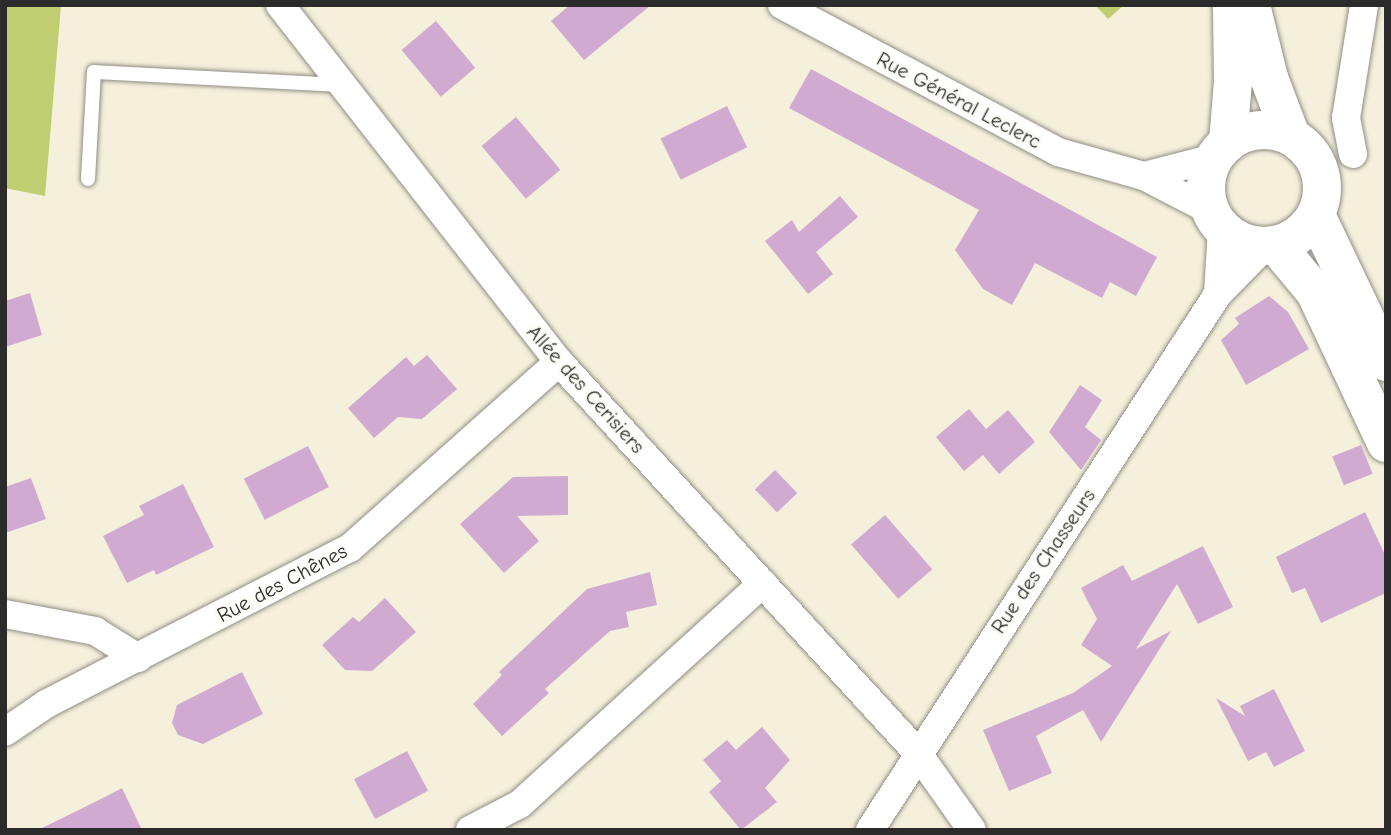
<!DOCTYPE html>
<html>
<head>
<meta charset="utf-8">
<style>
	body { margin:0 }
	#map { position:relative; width:1391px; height:835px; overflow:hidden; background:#f4f0dc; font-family:"Comic Neue",sans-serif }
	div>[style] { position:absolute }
	.green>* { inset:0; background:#bece70 }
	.building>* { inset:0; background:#d1aad1; transform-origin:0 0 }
	.roads { filter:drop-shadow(0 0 2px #908e84) drop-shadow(0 0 2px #908e84) }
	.service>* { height:14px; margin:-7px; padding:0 7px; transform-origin:7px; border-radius:7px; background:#fff }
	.minor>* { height:28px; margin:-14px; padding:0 14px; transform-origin:14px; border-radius:14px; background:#fff }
	.secondary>* { height:38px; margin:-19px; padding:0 19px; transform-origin:19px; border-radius:19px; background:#fff }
	.secondary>.ring { margin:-19px; padding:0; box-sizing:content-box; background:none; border:38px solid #fff; border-radius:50% }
	span { translate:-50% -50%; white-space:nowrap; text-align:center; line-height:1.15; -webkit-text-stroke:6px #fdfcf7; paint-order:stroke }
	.street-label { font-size:21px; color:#2b2b2b }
	.frame { position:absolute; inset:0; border:7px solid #2b2b2b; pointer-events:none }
</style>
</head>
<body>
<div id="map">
	<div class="green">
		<i style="clip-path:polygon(5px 5px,61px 5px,45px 196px,5px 188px)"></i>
		<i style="clip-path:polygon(1095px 5px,1124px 5px,1108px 19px)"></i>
	</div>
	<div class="building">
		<i style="clip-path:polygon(570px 5px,651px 5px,584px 60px,551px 21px)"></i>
		<i style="left:436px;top:21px;width:61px;height:45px;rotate:50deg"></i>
		<i style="clip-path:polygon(811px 69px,1157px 257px,1136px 296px,1110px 282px,1102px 298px,1035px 263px,1012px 305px,983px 289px,955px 250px,979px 210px,789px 108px)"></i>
		<i style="left:727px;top:106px;width:46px;height:74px;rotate:64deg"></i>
		<i style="left:516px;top:117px;width:69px;height:45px;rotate:50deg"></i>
		<i style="clip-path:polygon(840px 196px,858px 217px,816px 252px,833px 274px,808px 294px,765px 241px,792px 220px,799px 232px)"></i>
		<i style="clip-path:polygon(30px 293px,42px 335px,5px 347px,5px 301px)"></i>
		<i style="clip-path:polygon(1269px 296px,1288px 312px,1309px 349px,1246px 385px,1221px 340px,1239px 324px,1235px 318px)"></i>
		<i style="clip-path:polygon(427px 355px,457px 389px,422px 419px,398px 417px,374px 438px,348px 408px,406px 357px,414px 366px)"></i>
		<i style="clip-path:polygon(1080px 385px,1102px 400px,1085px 427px,1101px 440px,1081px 470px,1049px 432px)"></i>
		<i style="clip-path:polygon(969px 409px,986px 429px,1008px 410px,1035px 442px,999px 474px,983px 455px,964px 471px,936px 437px)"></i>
		<i style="left:1361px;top:445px;width:31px;height:31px;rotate:68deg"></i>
		<i style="left:308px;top:446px;width:46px;height:72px;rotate:63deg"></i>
		<i style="left:775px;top:470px;width:32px;height:28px;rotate:46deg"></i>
		<i style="clip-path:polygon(568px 476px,568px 515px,517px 516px,539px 541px,504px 573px,460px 524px,513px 477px)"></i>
		<i style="clip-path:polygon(31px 478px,46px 519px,5px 533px,5px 487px)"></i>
		<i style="clip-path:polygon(183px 484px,214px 547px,156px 575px,154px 570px,127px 583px,103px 536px,144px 515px,139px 506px)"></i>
		<i style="clip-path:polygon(1365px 512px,1386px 557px,1386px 593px,1321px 623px,1305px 588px,1292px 593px,1276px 557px)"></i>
		<i style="left:885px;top:515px;width:72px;height:45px;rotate:49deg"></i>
		<i style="clip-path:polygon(1203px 546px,1233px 607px,1198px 624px,1177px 584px,1136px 649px,1171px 631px,1101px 742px,1083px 710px,1036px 736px,1052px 773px,1009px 791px,983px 730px,1073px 693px,1112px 666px,1081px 645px,1097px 619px,1081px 588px,1123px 565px,1132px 581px)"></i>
		<i style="clip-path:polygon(650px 572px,657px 605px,626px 612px,629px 627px,610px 631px,545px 689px,549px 693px,502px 736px,473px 704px,502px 675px,499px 672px,587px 589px)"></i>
		<i style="clip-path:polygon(385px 598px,416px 632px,372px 671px,345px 670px,322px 645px,353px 617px,359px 622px)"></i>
		<i style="clip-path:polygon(242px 672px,263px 714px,203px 744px,178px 735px,172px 723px,177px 705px)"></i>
		<i style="clip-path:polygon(1274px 689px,1305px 751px,1274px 767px,1266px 752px,1248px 761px,1216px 698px,1245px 716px,1240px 706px)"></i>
		<i style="clip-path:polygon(762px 727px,790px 760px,765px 788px,777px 802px,741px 830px,709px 792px,721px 781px,703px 760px,727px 740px,736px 750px)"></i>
		<i style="left:407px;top:751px;width:45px;height:60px;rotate:62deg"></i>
		<i style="clip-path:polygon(122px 788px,142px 830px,38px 830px,105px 797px)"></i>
	</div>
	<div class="roads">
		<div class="service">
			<i style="left:88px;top:179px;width:107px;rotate:-86.8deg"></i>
			<i style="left:94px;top:72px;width:244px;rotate:3deg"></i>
		</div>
		<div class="minor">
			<i style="left:280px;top:5px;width:453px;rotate:52deg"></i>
			<i style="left:559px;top:362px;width:529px;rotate:47.45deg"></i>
			<i style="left:917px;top:752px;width:95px;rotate:54.8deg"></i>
			<i style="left:782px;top:5px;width:313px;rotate:28deg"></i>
			<i style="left:1058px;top:152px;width:89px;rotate:15.6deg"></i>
			<i style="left:1144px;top:176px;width:74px;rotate:27.3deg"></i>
			<i style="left:1353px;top:154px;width:37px;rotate:-101deg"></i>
			<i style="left:1346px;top:118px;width:114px;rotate:-80.9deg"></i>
			<i style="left:1144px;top:176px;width:72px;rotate:-14.4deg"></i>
			<i style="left:1218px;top:294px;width:65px;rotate:-86.5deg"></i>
			<i style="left:5px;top:614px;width:92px;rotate:10.7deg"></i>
			<i style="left:95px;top:631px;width:51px;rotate:32.1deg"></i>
			<i style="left:5px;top:732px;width:50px;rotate:-34.3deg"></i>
			<i style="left:46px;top:704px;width:342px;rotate:-27.2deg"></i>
			<i style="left:350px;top:548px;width:280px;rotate:-41.7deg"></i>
			<i style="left:470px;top:830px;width:56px;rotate:-27.5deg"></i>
			<i style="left:520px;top:804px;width:328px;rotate:-42.3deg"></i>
			<i style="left:870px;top:830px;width:639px;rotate:-57.01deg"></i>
			<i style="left:1218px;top:294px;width:66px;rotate:-45.6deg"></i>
		</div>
		<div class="secondary">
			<i style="left:1251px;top:5px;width:75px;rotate:76.1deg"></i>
			<i style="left:1269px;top:78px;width:62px;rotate:69.2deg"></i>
			<i class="ring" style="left:1206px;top:130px;width:78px;height:78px"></i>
			<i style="left:1228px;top:142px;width:61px;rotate:-85.3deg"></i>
			<i style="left:1233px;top:81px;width:76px;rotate:-90.8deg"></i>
			<i style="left:1316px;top:215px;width:163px;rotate:64.5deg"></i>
			<i style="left:1276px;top:245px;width:61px;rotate:50.3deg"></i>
			<i style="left:1315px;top:292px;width:167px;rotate:64.8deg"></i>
		</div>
	</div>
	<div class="street-label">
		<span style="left:959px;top:100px;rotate:28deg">Rue Général Leclerc</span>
		<span style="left:586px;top:389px;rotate:48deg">Allée des Cerisiers</span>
		<span style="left:1043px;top:561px;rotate:-56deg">Rue des Chasseurs</span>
		<span style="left:282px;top:583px;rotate:-28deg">Rue des Chênes</span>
	</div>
	<div class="frame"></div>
</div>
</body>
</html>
